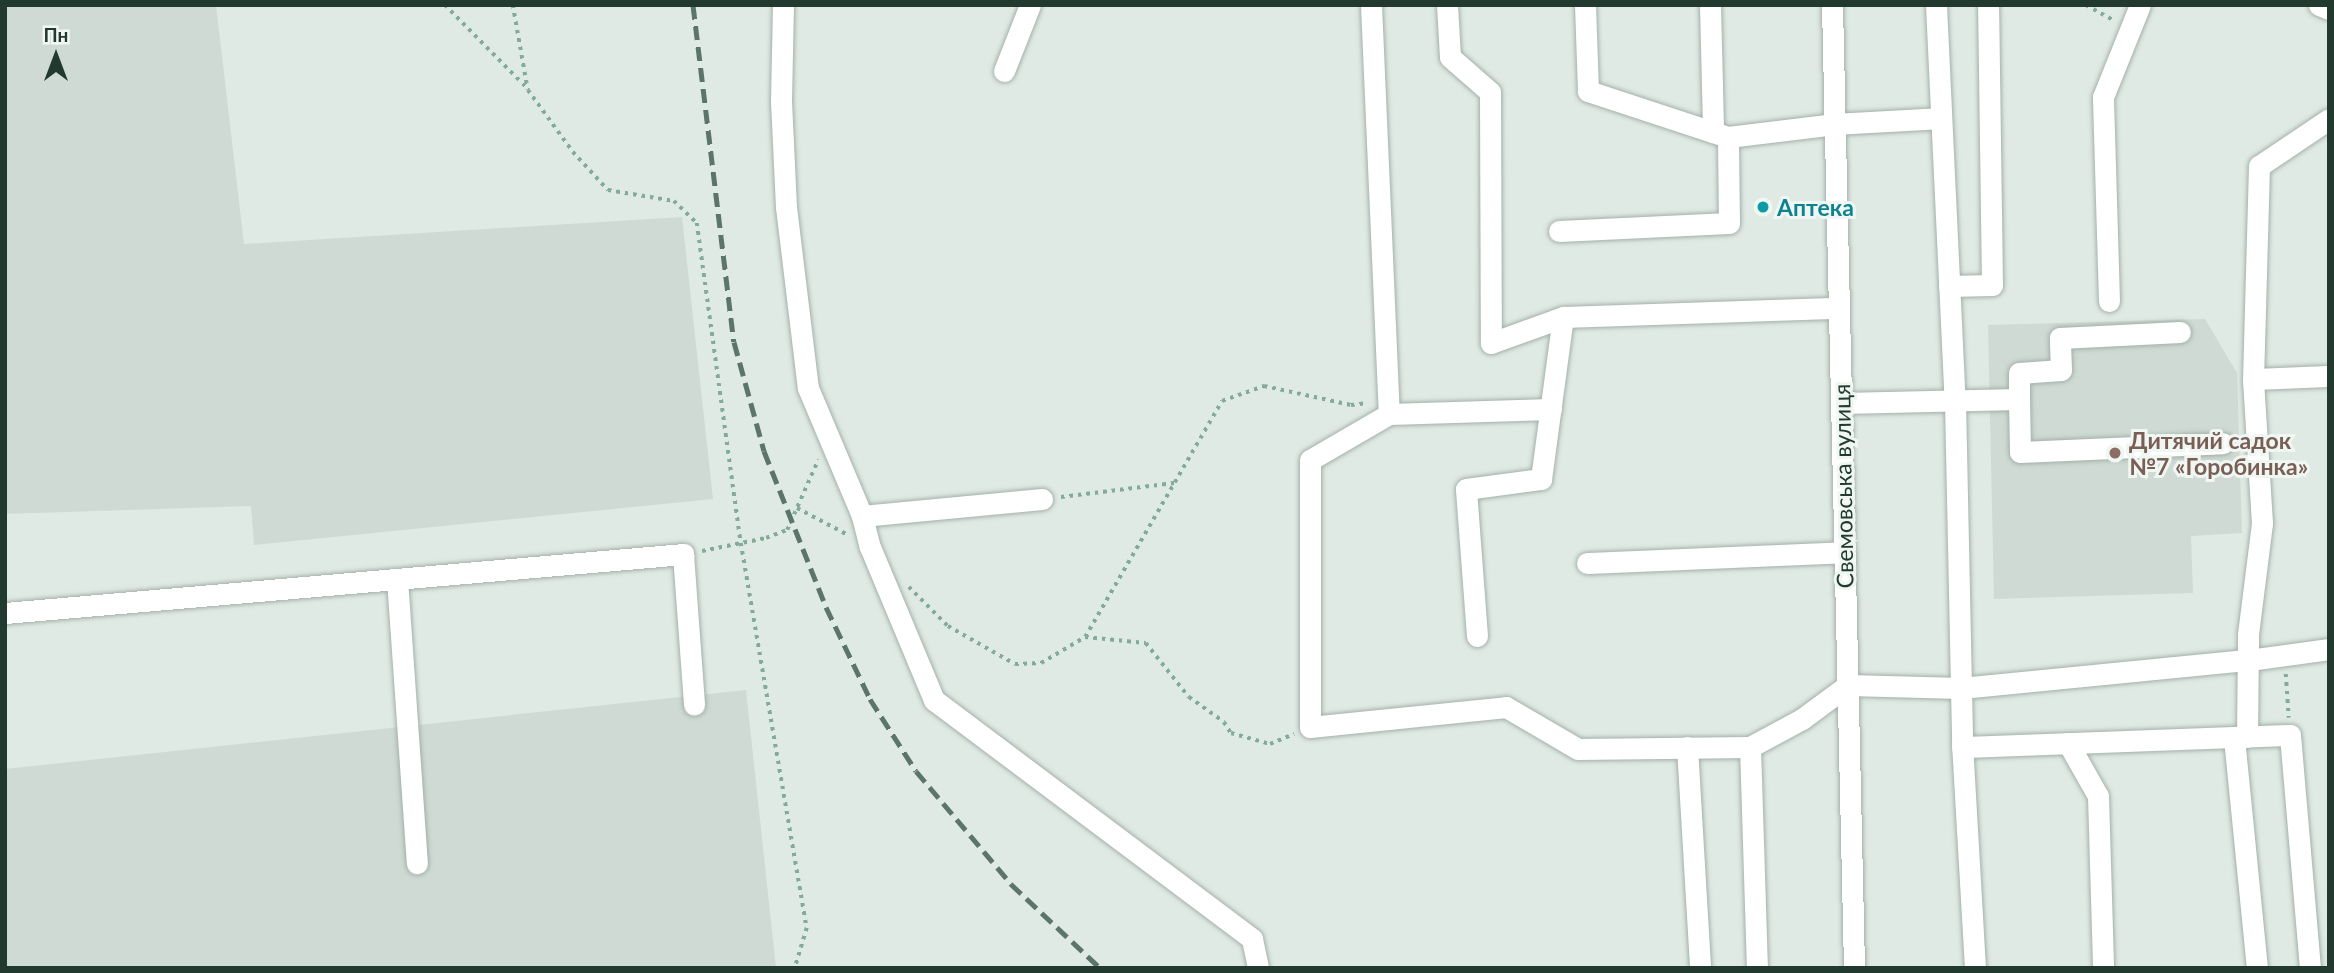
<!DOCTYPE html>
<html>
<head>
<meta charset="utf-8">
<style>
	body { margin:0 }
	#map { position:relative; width:2334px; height:973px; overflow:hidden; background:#e0eae4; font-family:Lato,sans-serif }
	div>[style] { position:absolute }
	.built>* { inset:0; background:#cedad3 }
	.path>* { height:3.5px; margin-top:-1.75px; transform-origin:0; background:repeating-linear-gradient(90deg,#82ab99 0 3.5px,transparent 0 8.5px) }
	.roads { filter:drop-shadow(0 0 2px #a3b1aa) drop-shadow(0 0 2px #a3b1aa) }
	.minor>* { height:21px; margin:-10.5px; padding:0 10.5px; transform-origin:10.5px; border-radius:10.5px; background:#fff }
	.rail>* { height:5px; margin-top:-2.5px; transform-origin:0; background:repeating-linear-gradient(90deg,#5c756b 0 14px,transparent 0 21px) }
	.dots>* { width:19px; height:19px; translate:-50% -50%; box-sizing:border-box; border:4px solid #f0f7f3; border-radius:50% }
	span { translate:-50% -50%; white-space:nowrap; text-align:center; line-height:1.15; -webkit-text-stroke:6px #f0f7f3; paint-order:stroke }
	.culture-label { font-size:23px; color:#0d838f; font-weight:700 }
	.left { translate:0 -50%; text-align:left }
	.education-label { font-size:23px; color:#785e54; font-weight:700 }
	.street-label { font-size:23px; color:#223930 }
	.frame { position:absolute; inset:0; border:7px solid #223930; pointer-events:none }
	.north { position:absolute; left:21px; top:21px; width:70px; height:70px; -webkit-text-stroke:5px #f0f7f3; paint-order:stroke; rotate:0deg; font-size:19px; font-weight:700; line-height:28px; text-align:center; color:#223930 }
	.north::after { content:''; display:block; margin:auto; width:24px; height:32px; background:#223930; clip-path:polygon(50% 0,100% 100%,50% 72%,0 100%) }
</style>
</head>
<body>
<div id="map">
	<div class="built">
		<i style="clip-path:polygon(5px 5px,216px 5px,244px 244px,682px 217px,713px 499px,254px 545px,251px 506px,5px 514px)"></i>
		<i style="clip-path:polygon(2205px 319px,2237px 373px,2242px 533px,2191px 536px,2193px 593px,1994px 599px,1988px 325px)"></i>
		<i style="clip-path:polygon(746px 690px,776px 968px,5px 968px,5px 769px)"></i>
	</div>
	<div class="path">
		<i style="left:445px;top:5px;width:117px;rotate:45.3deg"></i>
		<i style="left:513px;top:5px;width:86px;rotate:80deg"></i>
		<i style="left:528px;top:90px;width:77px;rotate:54deg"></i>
		<i style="left:573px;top:152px;width:52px;rotate:47.4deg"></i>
		<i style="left:608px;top:190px;width:67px;rotate:9.5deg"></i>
		<i style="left:674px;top:201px;width:32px;rotate:44deg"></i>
		<i style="left:697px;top:223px;width:323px;rotate:82.2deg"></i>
		<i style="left:741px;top:543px;width:391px;rotate:80.3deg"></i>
		<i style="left:807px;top:928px;width:42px;rotate:106.7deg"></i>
		<i style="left:2086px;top:5px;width:33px;rotate:29deg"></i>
		<i style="left:1061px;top:497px;width:114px;rotate:-7.1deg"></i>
		<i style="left:797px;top:508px;width:58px;rotate:27.9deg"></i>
		<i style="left:702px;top:551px;width:65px;rotate:-11.5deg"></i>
		<i style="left:766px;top:538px;width:22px;rotate:-21deg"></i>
		<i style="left:787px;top:530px;width:77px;rotate:-66.1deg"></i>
		<i style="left:909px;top:587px;width:55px;rotate:45deg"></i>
		<i style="left:948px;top:626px;width:77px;rotate:29.6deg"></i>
		<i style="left:1015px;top:664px;width:26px;rotate:-2deg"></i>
		<i style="left:1041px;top:663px;width:51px;rotate:-30.6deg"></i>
		<i style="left:1085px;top:637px;width:273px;rotate:-59.9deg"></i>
		<i style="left:1222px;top:401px;width:45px;rotate:-19.7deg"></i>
		<i style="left:1264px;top:386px;width:89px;rotate:12.3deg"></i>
		<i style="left:1351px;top:405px;width:17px;rotate:-7deg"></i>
		<i style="left:1085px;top:637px;width:61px;rotate:5.6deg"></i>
		<i style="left:1146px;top:643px;width:69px;rotate:51.5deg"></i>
		<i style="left:1189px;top:697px;width:43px;rotate:35.5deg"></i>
		<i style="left:1224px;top:722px;width:13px;rotate:58deg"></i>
		<i style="left:1231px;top:733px;width:41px;rotate:15.8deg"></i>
		<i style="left:1270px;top:744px;width:26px;rotate:-23deg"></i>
		<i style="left:2286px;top:674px;width:44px;rotate:86.1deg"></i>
	</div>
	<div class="roads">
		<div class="minor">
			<i style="left:783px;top:5px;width:96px;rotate:91.2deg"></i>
			<i style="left:781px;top:101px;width:106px;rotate:87.3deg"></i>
			<i style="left:786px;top:207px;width:182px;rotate:83.1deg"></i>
			<i style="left:808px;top:388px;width:139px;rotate:67.1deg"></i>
			<i style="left:1371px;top:5px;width:409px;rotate:87.5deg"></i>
			<i style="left:1447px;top:5px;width:52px;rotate:86.7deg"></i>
			<i style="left:1450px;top:57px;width:53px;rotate:41.2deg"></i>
			<i style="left:1490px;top:92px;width:251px;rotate:89.8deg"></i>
			<i style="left:1491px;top:343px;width:77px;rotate:-19.9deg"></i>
			<i style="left:1563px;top:317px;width:276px;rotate:-1.9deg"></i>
			<i style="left:1585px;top:5px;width:86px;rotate:88deg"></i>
			<i style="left:1588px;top:91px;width:147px;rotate:18.2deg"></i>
			<i style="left:1710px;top:5px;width:127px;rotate:88.6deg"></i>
			<i style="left:1832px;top:5px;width:963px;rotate:88.69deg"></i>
			<i style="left:1936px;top:5px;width:396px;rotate:87.3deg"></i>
			<i style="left:1955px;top:401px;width:342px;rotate:88.8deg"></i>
			<i style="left:1962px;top:743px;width:225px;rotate:86.7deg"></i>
			<i style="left:2319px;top:5px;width:11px;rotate:22deg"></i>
			<i style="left:1004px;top:71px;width:71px;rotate:-68.5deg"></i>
			<i style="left:2329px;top:119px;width:84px;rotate:146.1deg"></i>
			<i style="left:2259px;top:166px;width:213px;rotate:91.6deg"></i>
			<i style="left:2253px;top:379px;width:76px;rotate:-2.3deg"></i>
			<i style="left:1559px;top:231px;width:170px;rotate:-2.7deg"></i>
			<i style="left:1729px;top:223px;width:86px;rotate:-90.7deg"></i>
			<i style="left:1728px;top:137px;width:108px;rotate:-6.9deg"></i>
			<i style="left:1835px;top:124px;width:106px;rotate:-3.2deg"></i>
			<i style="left:1949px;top:286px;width:43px;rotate:-1.3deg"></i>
			<i style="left:1992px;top:285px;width:280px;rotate:-90.8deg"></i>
			<i style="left:2109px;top:301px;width:204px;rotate:-91.7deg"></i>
			<i style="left:2103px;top:97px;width:99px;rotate:-68.1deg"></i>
			<i style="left:2019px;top:399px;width:26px;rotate:-90deg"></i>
			<i style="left:2019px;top:373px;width:42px;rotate:-4.1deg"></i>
			<i style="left:2061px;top:370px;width:32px;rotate:-92deg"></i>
			<i style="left:2060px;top:338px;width:120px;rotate:-2.9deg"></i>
			<i style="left:1842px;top:403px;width:177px;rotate:-1.3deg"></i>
			<i style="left:2019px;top:399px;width:53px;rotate:88.9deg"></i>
			<i style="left:2020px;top:452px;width:203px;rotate:-2.5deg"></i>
			<i style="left:1551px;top:409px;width:162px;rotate:178.2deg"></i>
			<i style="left:1389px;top:414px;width:91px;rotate:149.8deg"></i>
			<i style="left:1310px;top:460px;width:267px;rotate:90deg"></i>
			<i style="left:1310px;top:727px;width:197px;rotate:-5.8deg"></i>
			<i style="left:1506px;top:707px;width:83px;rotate:30.3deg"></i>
			<i style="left:1578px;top:749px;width:172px;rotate:-0.7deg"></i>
			<i style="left:1750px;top:747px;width:59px;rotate:-28.3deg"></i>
			<i style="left:1802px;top:719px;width:57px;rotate:-36.5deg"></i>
			<i style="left:1848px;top:685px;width:113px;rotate:1.5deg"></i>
			<i style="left:1961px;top:688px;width:289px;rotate:-5.6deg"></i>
			<i style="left:2249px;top:660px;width:81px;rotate:-7.8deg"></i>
			<i style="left:1042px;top:499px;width:181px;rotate:174.6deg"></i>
			<i style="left:862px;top:516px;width:32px;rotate:76deg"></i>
			<i style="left:870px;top:547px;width:166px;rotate:67.3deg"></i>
			<i style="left:934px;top:700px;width:398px;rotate:36.9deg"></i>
			<i style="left:1252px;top:939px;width:30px;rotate:78deg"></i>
			<i style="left:1587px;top:563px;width:258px;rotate:-2.4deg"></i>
			<i style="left:397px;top:579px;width:285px;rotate:86deg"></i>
			<i style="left:5px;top:613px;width:681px;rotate:-4.97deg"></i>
			<i style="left:683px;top:554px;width:151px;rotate:85.8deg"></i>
			<i style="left:1477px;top:636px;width:147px;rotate:-94.3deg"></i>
			<i style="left:1466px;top:489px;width:76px;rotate:-7.6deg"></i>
			<i style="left:1541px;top:479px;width:163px;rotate:-82.3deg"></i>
			<i style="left:2247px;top:737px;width:103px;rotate:-89.4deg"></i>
			<i style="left:2248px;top:634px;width:112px;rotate:-82.8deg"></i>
			<i style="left:2262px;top:523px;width:144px;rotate:-93.6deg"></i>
			<i style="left:2234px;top:738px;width:231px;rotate:84.3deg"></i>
			<i style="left:2068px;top:743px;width:61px;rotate:60.5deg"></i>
			<i style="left:2098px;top:796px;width:172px;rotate:88.3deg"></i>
			<i style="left:1687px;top:747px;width:221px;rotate:86.6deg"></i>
			<i style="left:1750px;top:747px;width:221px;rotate:88.2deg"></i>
			<i style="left:1962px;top:747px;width:328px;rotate:-2.1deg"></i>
			<i style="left:2290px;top:735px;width:234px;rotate:85.1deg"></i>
		</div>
	</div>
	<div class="rail">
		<i style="left:693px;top:5px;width:339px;rotate:83.1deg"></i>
		<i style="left:734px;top:342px;width:113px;rotate:74.6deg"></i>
		<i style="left:764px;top:451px;width:168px;rotate:68.3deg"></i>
		<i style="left:826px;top:607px;width:102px;rotate:64.4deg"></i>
		<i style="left:870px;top:699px;width:85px;rotate:57.4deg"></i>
		<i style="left:916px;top:771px;width:148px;rotate:49.9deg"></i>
		<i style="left:1011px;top:884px;width:122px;rotate:43.3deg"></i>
	</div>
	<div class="dots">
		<i style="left:1763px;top:207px;background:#0f9aa8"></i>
		<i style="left:2115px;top:453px;background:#8d6e63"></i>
	</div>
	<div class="culture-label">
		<span class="left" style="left:1777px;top:207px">Аптека</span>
	</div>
	<div class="education-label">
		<span class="left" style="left:2129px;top:453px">Дитячий садок<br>№7 «Горобинка»</span>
	</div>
	<div class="street-label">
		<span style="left:1843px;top:486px;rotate:-91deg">Свемовська вулиця</span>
	</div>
	<div class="frame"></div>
	<div class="north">Пн</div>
</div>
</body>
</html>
